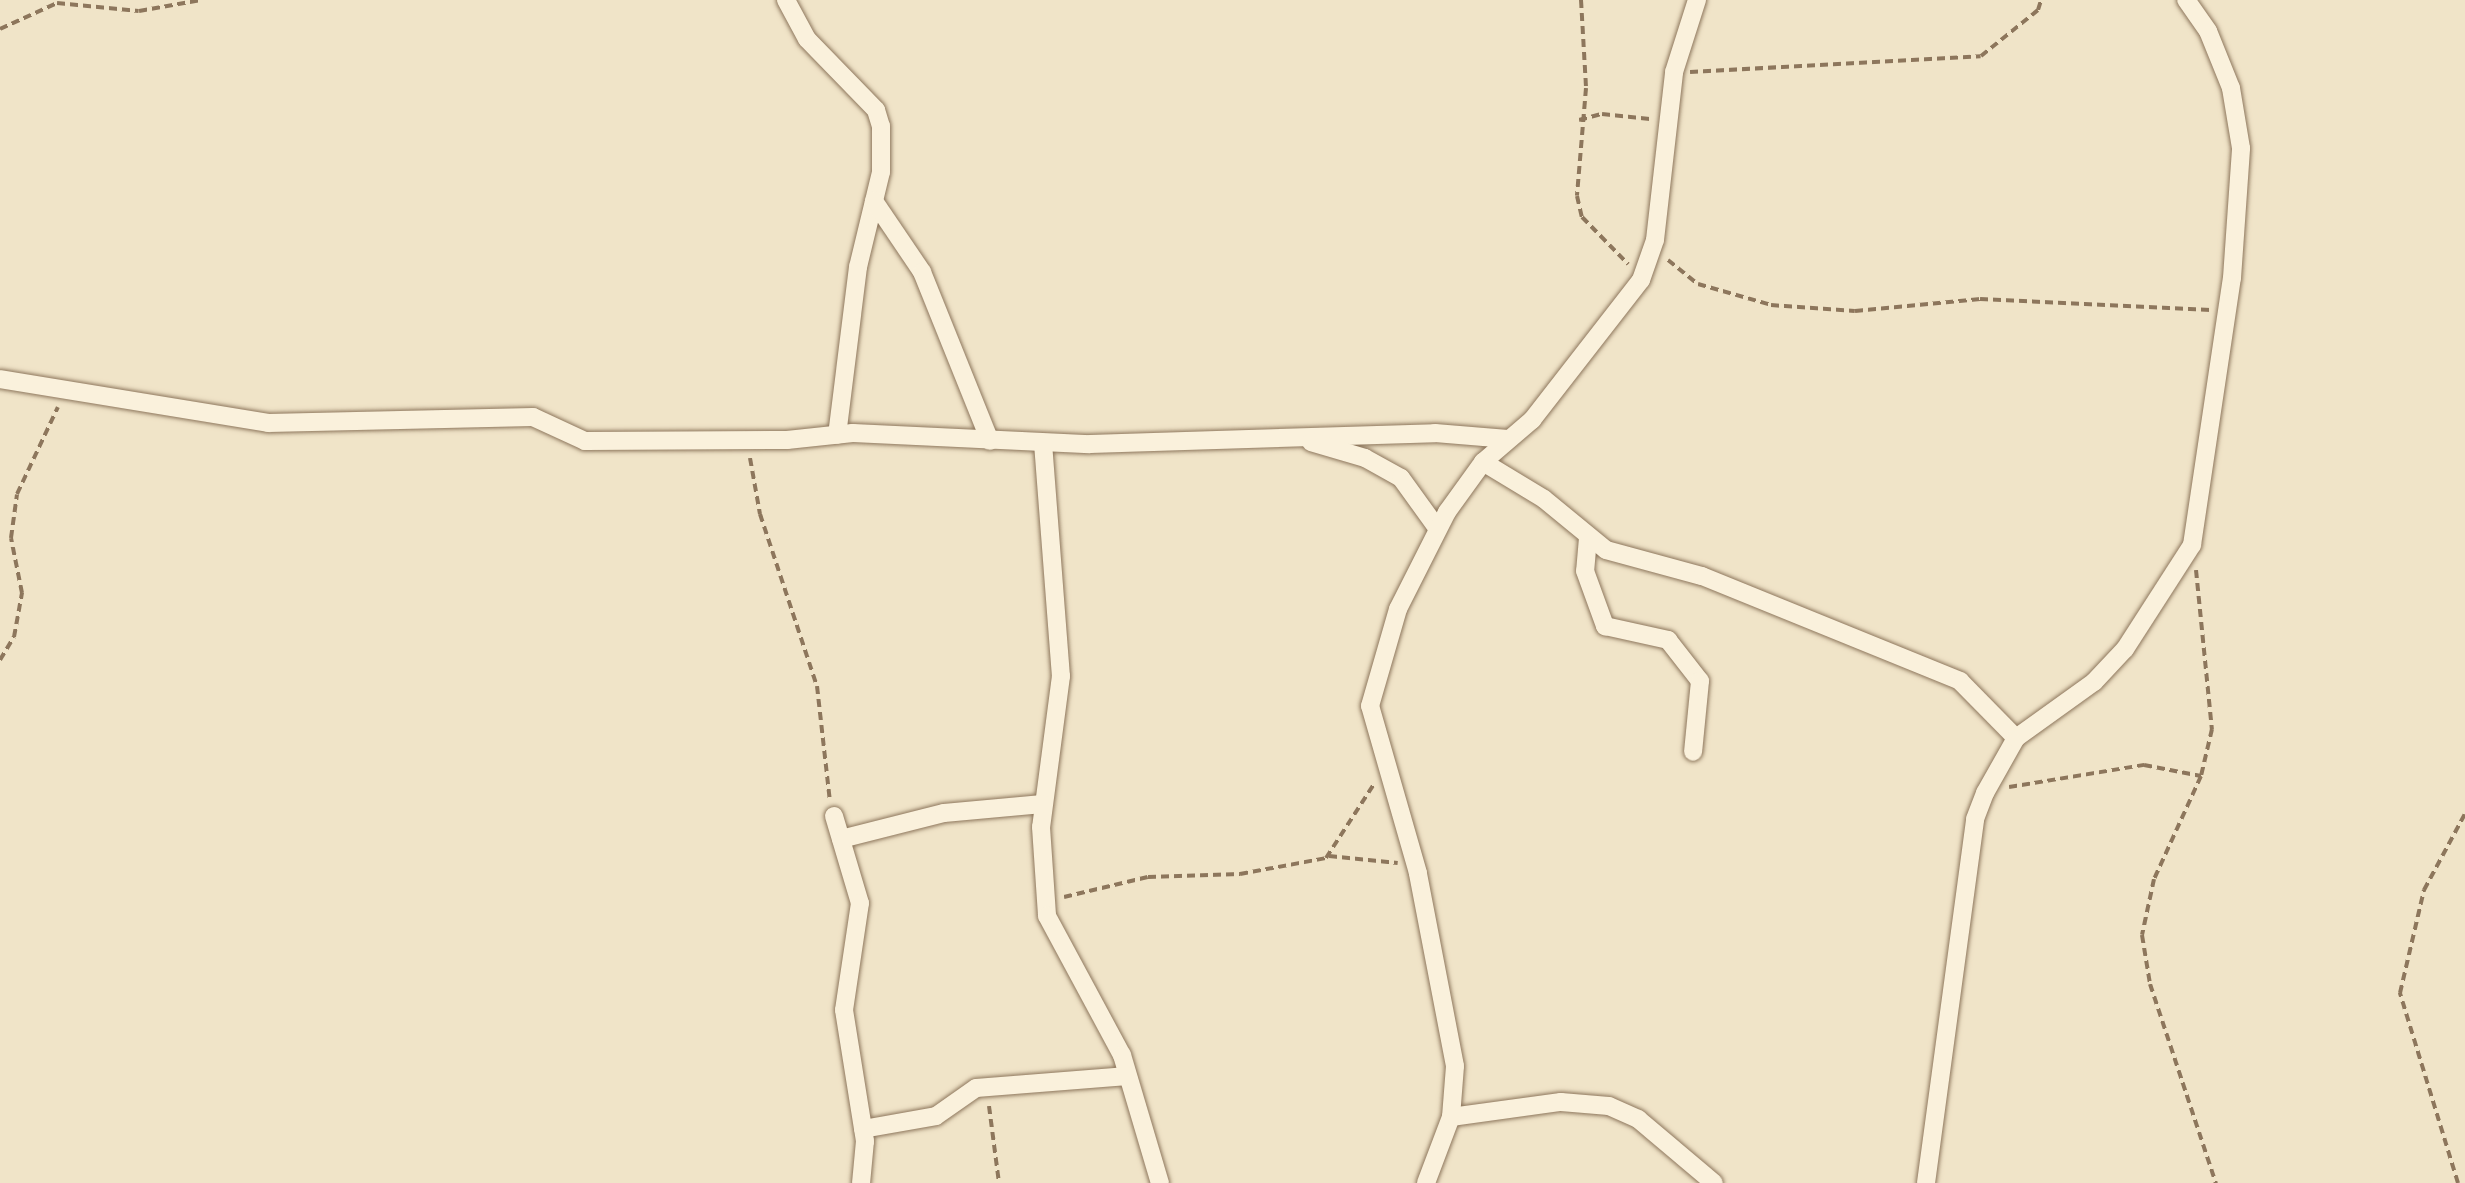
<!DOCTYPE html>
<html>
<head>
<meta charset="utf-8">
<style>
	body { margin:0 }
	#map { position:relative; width:2465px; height:1183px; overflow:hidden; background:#f0e4c8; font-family:Lora,serif }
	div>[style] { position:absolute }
	.path>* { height:4px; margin-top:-2px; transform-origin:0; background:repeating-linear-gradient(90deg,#8d765c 0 8px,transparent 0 13px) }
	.roads { filter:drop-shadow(0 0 2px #8d765c) drop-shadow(0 0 2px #8d765c) }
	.street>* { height:18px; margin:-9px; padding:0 9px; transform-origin:9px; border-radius:9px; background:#faf1dc }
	span { translate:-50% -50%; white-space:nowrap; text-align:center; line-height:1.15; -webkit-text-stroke:10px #f7eed8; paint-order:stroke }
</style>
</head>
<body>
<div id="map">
	<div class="path">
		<i style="left:1581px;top:0;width:88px;rotate:86.7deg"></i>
		<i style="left:1586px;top:88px;width:108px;rotate:94.8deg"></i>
		<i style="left:1577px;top:196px;width:22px;rotate:77deg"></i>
		<i style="left:1582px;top:217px;width:66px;rotate:45.6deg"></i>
		<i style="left:0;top:29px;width:63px;rotate:-24.5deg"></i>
		<i style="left:57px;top:3px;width:82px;rotate:5.6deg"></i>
		<i style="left:139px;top:11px;width:63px;rotate:-10.1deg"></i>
		<i style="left:1690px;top:72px;width:291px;rotate:-3.1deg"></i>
		<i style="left:1981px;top:56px;width:73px;rotate:-38.9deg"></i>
		<i style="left:2038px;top:10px;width:10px;rotate:-73deg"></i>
		<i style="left:1579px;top:120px;width:24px;rotate:-15deg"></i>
		<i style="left:1602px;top:114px;width:48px;rotate:5.9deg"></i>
		<i style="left:1668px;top:260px;width:38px;rotate:39deg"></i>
		<i style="left:1698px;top:284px;width:76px;rotate:16deg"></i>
		<i style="left:1771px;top:305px;width:84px;rotate:4.1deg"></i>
		<i style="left:1855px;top:311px;width:126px;rotate:-5.5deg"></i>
		<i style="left:1980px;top:299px;width:231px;rotate:2.7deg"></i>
		<i style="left:750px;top:458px;width:57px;rotate:79.9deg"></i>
		<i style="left:760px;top:514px;width:181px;rotate:71.7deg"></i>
		<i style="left:817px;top:686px;width:116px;rotate:83.6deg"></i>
		<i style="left:2196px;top:570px;width:160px;rotate:84.3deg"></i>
		<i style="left:2212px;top:729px;width:48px;rotate:103.2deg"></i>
		<i style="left:2201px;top:776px;width:113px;rotate:114.5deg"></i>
		<i style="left:2154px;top:879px;width:57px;rotate:102.1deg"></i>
		<i style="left:2142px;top:935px;width:50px;rotate:80.7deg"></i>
		<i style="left:2150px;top:984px;width:210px;rotate:71.7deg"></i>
		<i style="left:0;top:660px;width:27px;rotate:-59deg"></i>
		<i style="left:14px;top:637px;width:45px;rotate:-79.7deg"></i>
		<i style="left:22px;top:593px;width:56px;rotate:-101.3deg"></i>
		<i style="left:11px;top:538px;width:44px;rotate:-82.2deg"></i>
		<i style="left:17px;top:494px;width:96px;rotate:-64.8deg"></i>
		<i style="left:2009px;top:787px;width:137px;rotate:-9.3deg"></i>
		<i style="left:2144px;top:765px;width:58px;rotate:10.9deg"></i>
		<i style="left:1329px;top:856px;width:69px;rotate:5.8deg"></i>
		<i style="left:1064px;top:897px;width:86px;rotate:-13.4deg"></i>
		<i style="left:1148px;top:877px;width:92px;rotate:-1.9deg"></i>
		<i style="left:1240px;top:874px;width:87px;rotate:-10.5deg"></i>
		<i style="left:1326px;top:858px;width:88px;rotate:-57deg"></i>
		<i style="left:989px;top:1106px;width:78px;rotate:82.6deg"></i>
		<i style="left:2458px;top:1183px;width:199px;rotate:-107deg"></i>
		<i style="left:2400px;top:993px;width:106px;rotate:-76.9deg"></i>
		<i style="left:2424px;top:890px;width:86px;rotate:-61.7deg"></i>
	</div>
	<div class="roads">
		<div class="street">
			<i style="left:786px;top:0;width:44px;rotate:61.7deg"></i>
			<i style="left:807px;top:39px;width:99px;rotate:45.8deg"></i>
			<i style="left:876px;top:110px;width:17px;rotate:73deg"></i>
			<i style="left:881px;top:126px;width:46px;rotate:90deg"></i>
			<i style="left:881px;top:172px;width:98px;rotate:103.6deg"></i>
			<i style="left:858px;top:267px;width:169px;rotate:97.1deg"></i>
			<i style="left:874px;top:201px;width:86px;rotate:55.9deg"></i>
			<i style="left:922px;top:272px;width:182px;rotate:68.1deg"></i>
			<i style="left:0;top:379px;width:272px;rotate:9.3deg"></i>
			<i style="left:268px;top:423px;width:265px;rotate:-1.3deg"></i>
			<i style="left:533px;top:417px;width:57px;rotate:24.8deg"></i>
			<i style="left:585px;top:441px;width:202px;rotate:-0.3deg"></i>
			<i style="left:787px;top:440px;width:66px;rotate:-6.1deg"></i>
			<i style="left:853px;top:433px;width:237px;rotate:2.7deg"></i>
			<i style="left:1090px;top:444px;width:345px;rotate:-1.8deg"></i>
			<i style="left:1435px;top:433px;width:73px;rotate:4.7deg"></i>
			<i style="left:1311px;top:442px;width:56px;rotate:16.5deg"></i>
			<i style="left:1365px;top:458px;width:41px;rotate:29.1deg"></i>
			<i style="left:1401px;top:478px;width:62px;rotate:54.2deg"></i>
			<i style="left:1043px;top:443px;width:234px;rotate:85.6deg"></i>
			<i style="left:1061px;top:676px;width:152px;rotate:97.5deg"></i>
			<i style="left:1041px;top:827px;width:89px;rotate:86.1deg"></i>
			<i style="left:1047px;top:916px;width:158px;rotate:61.7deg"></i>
			<i style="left:1122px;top:1055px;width:134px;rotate:73.5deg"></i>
			<i style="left:1483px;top:462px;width:71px;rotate:31.2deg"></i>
			<i style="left:1544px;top:499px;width:80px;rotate:39.4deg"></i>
			<i style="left:1606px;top:550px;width:99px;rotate:15.2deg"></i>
			<i style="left:1702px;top:576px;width:279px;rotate:22.1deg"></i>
			<i style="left:1960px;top:681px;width:80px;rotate:45.5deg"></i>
			<i style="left:1588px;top:538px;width:33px;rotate:95deg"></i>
			<i style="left:1585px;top:571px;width:59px;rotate:70deg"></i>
			<i style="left:1605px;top:626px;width:65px;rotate:12.5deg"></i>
			<i style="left:1668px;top:640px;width:52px;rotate:52deg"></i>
			<i style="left:1700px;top:681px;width:71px;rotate:95.6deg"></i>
			<i style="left:834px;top:816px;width:91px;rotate:73.4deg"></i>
			<i style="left:860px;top:903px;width:108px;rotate:98.5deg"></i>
			<i style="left:844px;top:1010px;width:133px;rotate:80.9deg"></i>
			<i style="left:865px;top:1141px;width:42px;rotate:95.4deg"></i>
			<i style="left:841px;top:839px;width:106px;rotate:-14.2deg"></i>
			<i style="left:944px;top:813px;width:99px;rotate:-5.2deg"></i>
			<i style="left:1451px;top:1117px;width:111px;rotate:-7.8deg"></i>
			<i style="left:1561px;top:1102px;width:48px;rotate:4.8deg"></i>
			<i style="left:1609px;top:1106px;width:32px;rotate:24deg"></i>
			<i style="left:1638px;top:1119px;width:99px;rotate:40.1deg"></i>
			<i style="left:863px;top:1129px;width:74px;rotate:-10.1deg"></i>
			<i style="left:936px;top:1116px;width:49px;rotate:-35deg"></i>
			<i style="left:976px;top:1088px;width:152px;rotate:-4.5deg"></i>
			<i style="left:1426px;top:1183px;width:71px;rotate:-69.3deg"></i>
			<i style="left:1451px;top:1117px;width:51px;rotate:-85.5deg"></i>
			<i style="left:1455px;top:1066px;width:197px;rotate:-100.9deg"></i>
			<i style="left:1418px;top:873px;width:174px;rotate:-106deg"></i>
			<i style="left:1370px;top:706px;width:101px;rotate:-73.9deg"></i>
			<i style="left:1398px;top:609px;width:109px;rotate:-63.2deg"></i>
			<i style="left:1447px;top:512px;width:62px;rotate:-54.2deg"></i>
			<i style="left:1483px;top:462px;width:65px;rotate:-40.6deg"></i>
			<i style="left:1532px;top:420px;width:177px;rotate:-52.1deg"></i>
			<i style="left:1641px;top:280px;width:42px;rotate:-70.7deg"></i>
			<i style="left:1655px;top:240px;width:169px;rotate:-83.5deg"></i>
			<i style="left:1674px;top:72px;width:76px;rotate:-72.3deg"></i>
			<i style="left:1926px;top:1183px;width:367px;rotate:-82.3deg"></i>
			<i style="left:1975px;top:819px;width:28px;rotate:-69deg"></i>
			<i style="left:1985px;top:793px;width:63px;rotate:-60.6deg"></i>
			<i style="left:2016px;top:738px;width:96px;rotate:-35.7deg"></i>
			<i style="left:2094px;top:682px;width:45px;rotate:-46.8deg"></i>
			<i style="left:2125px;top:649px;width:124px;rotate:-57.2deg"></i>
			<i style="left:2192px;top:545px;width:270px;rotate:-81.5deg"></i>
			<i style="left:2232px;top:278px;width:130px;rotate:-86deg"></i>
			<i style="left:2241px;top:148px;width:61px;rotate:-99.5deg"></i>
			<i style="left:2231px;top:88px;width:61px;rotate:-112deg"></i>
			<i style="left:2208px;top:31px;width:38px;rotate:-125deg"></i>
		</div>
	</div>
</div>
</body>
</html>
